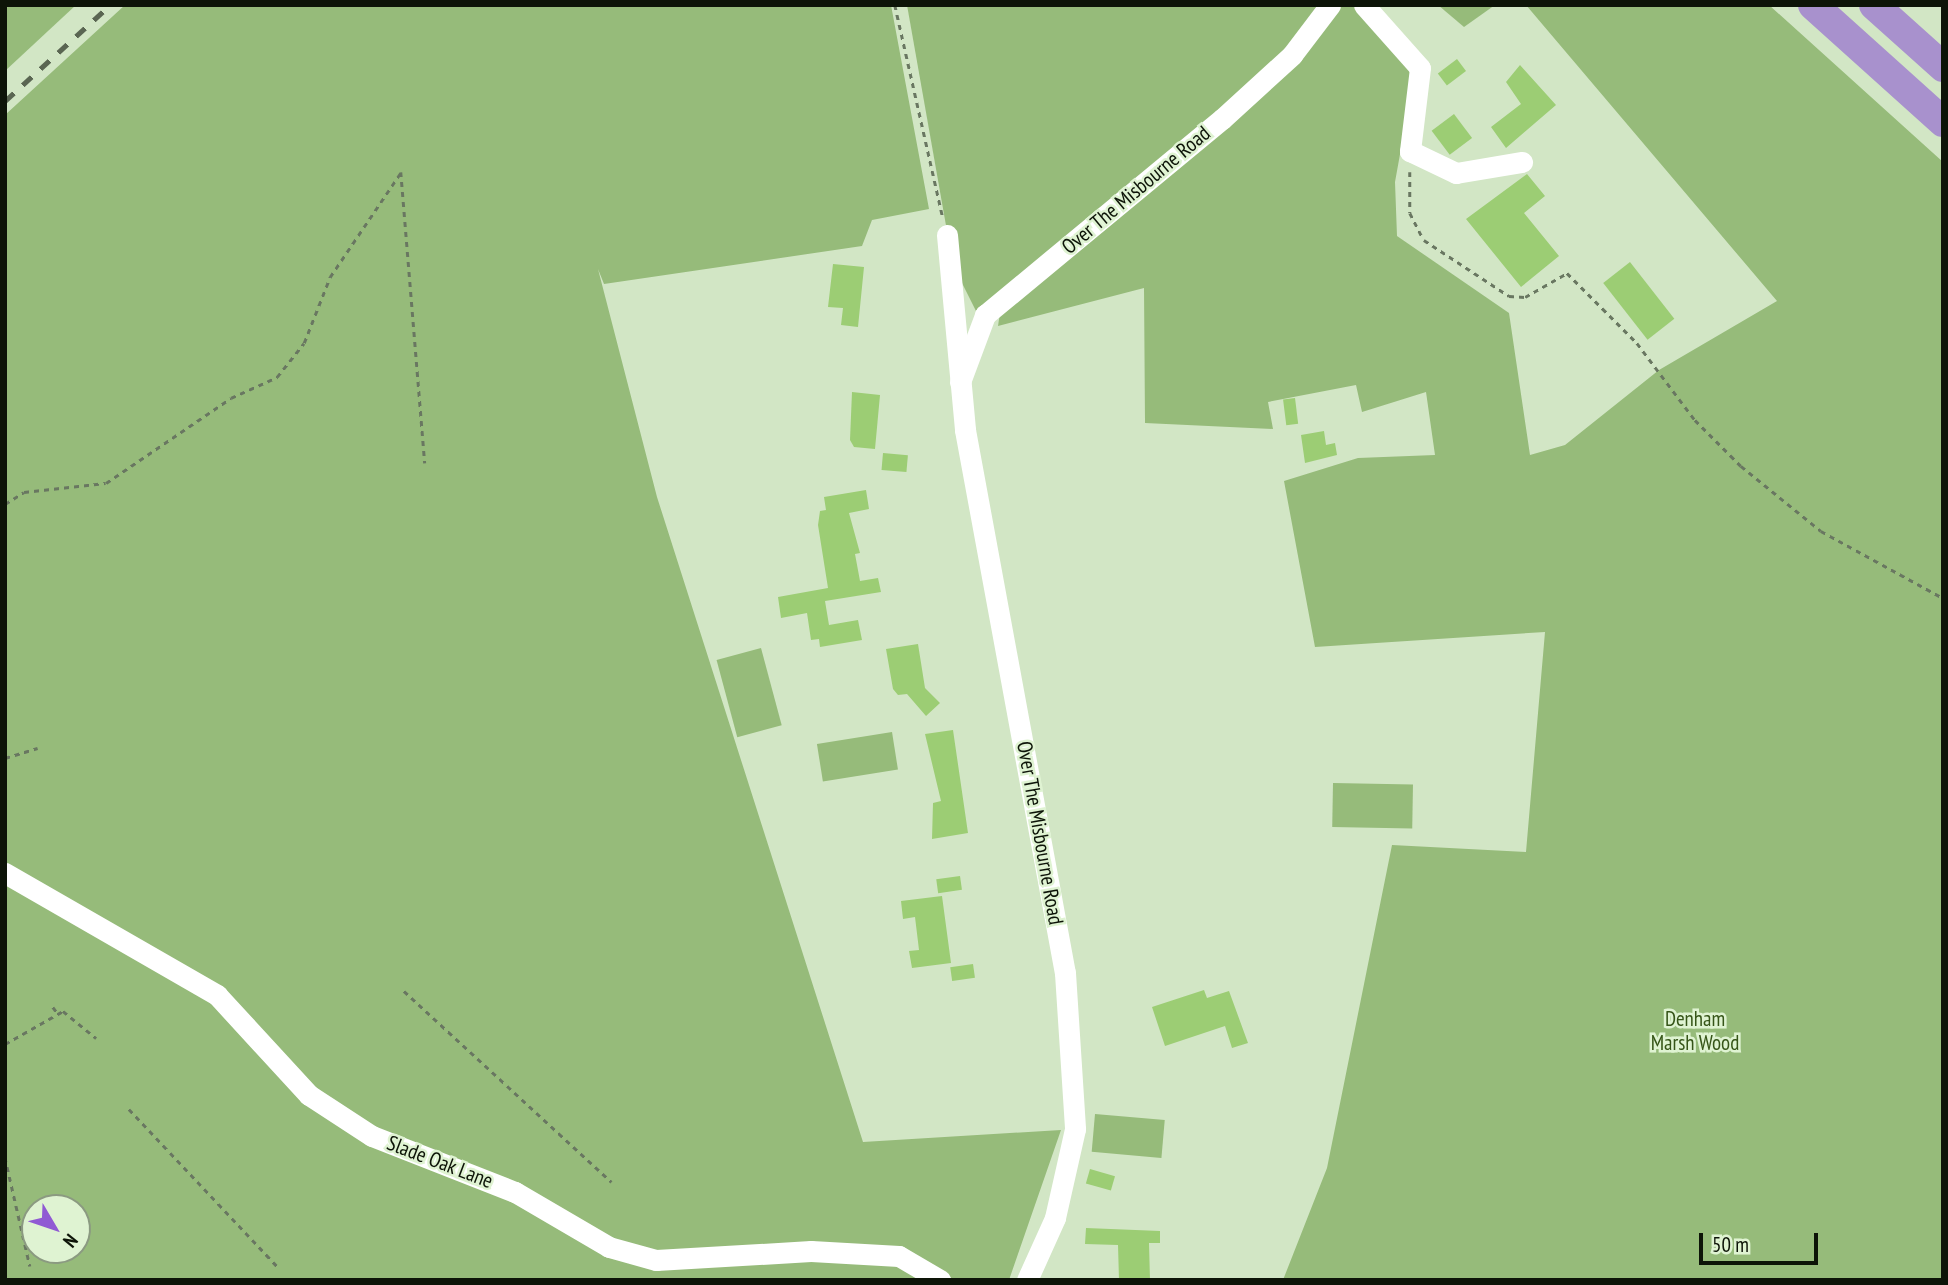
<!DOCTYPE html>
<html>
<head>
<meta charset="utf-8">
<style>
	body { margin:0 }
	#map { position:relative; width:1948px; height:1285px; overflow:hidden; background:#d2e6c5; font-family:"PT Sans Narrow",sans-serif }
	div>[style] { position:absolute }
	.green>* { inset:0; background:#96bb7a; transform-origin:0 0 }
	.building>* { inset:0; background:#9ccd74; transform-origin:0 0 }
	.path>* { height:2.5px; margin-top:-1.25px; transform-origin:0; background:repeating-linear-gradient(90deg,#697761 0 5px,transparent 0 10px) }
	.minor>* { height:21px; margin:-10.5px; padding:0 10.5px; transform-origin:10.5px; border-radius:10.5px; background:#fff }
	.highway>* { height:30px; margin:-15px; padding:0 15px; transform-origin:15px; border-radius:15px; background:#a891cd }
	.rail>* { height:4.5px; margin-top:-2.25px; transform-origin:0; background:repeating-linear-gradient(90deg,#5a6652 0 12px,transparent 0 24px) }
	span { translate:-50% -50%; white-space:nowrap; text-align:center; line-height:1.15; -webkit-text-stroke:5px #dff3d2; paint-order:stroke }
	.street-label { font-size:21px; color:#0d1408 }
	.park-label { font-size:21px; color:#365518 }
	.frame { position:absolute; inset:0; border:7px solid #0d1408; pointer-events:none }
	.north { position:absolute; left:21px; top:1194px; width:70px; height:70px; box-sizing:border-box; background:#dff3d2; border:2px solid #8b9a81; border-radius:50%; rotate:129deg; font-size:19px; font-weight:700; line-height:28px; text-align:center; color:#0d1408 }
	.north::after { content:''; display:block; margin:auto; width:24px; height:32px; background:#905ad3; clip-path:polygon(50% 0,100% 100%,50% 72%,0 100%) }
	.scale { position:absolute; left:1699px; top:1233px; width:119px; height:32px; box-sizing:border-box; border:4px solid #0d1408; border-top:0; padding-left:9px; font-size:21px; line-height:24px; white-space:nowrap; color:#0d1408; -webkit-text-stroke:5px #dff3d2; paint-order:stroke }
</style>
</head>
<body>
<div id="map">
	<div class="green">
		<i style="clip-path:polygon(10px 5px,76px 5px,5px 71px,5px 9px)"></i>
		<i style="clip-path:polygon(evenodd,125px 5px,891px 5px,929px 209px,872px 220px,862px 246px,604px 284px,598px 269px,657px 497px,863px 1142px,1061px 1130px,1009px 1280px,5px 1280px,5px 115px,125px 5px,35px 1208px,77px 1208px,77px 1250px,35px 1250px,35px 1208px)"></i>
		<i style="clip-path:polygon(907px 5px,1323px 5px,1282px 59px,976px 311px,953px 265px)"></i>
		<i style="clip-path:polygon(1340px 5px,1354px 6px,1415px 71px,1395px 182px,1397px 236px,1509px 313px,1530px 455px,1565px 445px,1659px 370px,1777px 301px,1526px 5px,1769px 5px,1943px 162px,1943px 1280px,1283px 1280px,1327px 1168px,1392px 845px,1526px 852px,1545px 632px,1315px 647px,1284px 481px,1358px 458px,1435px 455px,1426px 392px,1362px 412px,1356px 385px,1268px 402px,1273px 429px,1145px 423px,1144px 288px,998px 326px,1001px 306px)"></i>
		<i style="clip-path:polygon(1438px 5px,1495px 5px,1464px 27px)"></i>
		<i style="left:761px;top:648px;width:80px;height:46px;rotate:75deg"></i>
		<i style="left:892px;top:732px;width:38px;height:76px;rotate:81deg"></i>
		<i style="left:1333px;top:783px;width:80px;height:44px;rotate:1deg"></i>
		<i style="left:1095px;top:1114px;width:70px;height:38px;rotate:5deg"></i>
	</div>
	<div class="building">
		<i style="left:1457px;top:59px;width:15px;height:24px;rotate:53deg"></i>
		<i style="clip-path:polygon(1520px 65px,1556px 105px,1506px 148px,1491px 127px,1521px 104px,1506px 82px)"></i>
		<i style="left:1454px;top:114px;width:30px;height:28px;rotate:53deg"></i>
		<i style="clip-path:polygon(1527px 174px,1545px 196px,1524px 213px,1559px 256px,1521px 287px,1466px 219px)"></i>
		<i style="left:1630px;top:262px;width:72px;height:34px;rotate:52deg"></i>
		<i style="clip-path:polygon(833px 264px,864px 267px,858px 327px,841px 325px,843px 308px,828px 307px)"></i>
		<i style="clip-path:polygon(852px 392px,880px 395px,875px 449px,854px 447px,850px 440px)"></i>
		<i style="left:1295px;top:398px;width:26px;height:12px;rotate:83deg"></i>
		<i style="clip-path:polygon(1324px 431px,1326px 445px,1335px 443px,1337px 455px,1305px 463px,1301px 435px)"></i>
		<i style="left:883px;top:453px;width:25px;height:17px;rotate:5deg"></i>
		<i style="clip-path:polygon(866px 490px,869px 509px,849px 513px,860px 553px,855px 554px,860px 581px,878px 578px,881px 592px,825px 601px,829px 625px,858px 620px,862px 640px,820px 647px,819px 639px,811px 640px,807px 613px,781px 618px,778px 597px,828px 588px,818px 525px,820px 511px,826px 510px,824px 497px)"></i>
		<i style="clip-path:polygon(918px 644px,925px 688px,940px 703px,926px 716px,907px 694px,898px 695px,893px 689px,886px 649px)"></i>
		<i style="clip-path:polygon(953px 730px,968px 833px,932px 839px,933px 803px,941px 801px,925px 734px)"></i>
		<i style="left:960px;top:876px;width:14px;height:24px;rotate:82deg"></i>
		<i style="clip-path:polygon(942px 896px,951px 963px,912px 968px,909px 951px,919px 950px,915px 917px,903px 919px,901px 901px)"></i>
		<i style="left:973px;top:964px;width:14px;height:23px;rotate:82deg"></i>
		<i style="clip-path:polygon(1204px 990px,1207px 998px,1229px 991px,1248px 1043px,1232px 1048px,1225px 1026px,1165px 1046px,1152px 1007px)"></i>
		<i style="left:1090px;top:1169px;width:26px;height:15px;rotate:16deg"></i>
		<i style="clip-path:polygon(1086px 1228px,1160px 1231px,1160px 1243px,1149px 1243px,1150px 1280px,1119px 1280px,1118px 1245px,1085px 1244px)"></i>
	</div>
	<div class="path">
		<i style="left:895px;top:5px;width:218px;rotate:77.3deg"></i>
		<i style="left:1410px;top:172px;width:41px;rotate:90deg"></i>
		<i style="left:1410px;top:213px;width:30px;rotate:63deg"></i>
		<i style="left:1424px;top:240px;width:102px;rotate:33.4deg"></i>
		<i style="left:1509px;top:296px;width:16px;rotate:4deg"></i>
		<i style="left:1525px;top:297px;width:48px;rotate:-29.7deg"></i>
		<i style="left:1567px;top:273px;width:99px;rotate:45deg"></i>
		<i style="left:1637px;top:343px;width:96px;rotate:53deg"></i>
		<i style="left:1695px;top:420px;width:65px;rotate:45deg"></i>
		<i style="left:1741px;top:466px;width:103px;rotate:39.1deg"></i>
		<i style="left:1821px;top:531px;width:139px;rotate:28.8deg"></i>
		<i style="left:5px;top:504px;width:22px;rotate:-32deg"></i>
		<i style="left:24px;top:492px;width:82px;rotate:-6.3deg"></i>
		<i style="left:106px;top:483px;width:151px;rotate:-34.2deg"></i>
		<i style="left:231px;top:398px;width:51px;rotate:-24.5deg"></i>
		<i style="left:277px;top:377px;width:43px;rotate:-51.5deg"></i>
		<i style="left:304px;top:343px;width:71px;rotate:-68.5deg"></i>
		<i style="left:330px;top:277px;width:127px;rotate:-55.9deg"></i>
		<i style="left:401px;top:172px;width:292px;rotate:85.3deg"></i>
		<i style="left:5px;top:758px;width:34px;rotate:-17deg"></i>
		<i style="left:404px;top:991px;width:282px;rotate:42.6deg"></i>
		<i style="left:53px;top:1007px;width:9px;rotate:54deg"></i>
		<i style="left:5px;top:1044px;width:67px;rotate:-29.6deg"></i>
		<i style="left:63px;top:1011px;width:43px;rotate:39.3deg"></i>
		<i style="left:129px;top:1109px;width:217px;rotate:46.7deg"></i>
		<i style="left:5px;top:1157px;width:112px;rotate:77.1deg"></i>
	</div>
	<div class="minor">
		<i style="left:1364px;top:5px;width:84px;rotate:48.4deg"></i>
		<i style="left:1420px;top:68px;width:84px;rotate:96.9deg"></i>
		<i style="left:1410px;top:151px;width:51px;rotate:25.6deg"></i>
		<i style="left:1456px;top:173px;width:67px;rotate:-9.5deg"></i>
		<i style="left:947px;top:235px;width:196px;rotate:84.7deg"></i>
		<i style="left:965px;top:430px;width:552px;rotate:79.57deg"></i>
		<i style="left:1065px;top:973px;width:156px;rotate:86.3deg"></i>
		<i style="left:1075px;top:1129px;width:91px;rotate:102.7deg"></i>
		<i style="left:1055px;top:1218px;width:68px;rotate:114.3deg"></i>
		<i style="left:960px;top:382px;width:72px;rotate:-69.5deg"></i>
		<i style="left:985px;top:315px;width:308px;rotate:-39.6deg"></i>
		<i style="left:1222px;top:119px;width:95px;rotate:-42.4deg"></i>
		<i style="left:1292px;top:55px;width:63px;rotate:-52.8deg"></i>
		<i style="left:5px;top:873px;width:245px;rotate:29.9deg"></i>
		<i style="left:217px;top:995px;width:136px;rotate:47.4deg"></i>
		<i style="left:309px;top:1095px;width:75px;rotate:33.1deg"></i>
		<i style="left:372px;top:1136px;width:154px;rotate:21.4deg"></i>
		<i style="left:515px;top:1192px;width:109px;rotate:30.3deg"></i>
		<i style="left:609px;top:1247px;width:49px;rotate:15.5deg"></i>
		<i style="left:656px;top:1260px;width:155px;rotate:-3.3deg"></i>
		<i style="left:811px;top:1251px;width:88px;rotate:3.3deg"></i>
		<i style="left:899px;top:1256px;width:48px;rotate:30.3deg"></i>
	</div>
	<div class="highway">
		<i style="left:1813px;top:5px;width:175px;rotate:42deg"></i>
		<i style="left:1874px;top:5px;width:93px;rotate:41.9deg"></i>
	</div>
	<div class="rail">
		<i style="left:5px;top:101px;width:142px;rotate:-42.4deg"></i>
	</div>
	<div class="street-label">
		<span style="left:1136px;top:190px;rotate:-40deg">Over The Misbourne Road</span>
		<span style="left:1040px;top:833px;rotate:80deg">Over The Misbourne Road</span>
		<span style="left:440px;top:1162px;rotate:21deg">Slade Oak Lane</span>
	</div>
	<div class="park-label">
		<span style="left:1695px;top:1031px">Denham<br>Marsh Wood</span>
	</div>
	<div class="frame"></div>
	<div class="north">N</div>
	<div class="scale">50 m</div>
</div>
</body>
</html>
